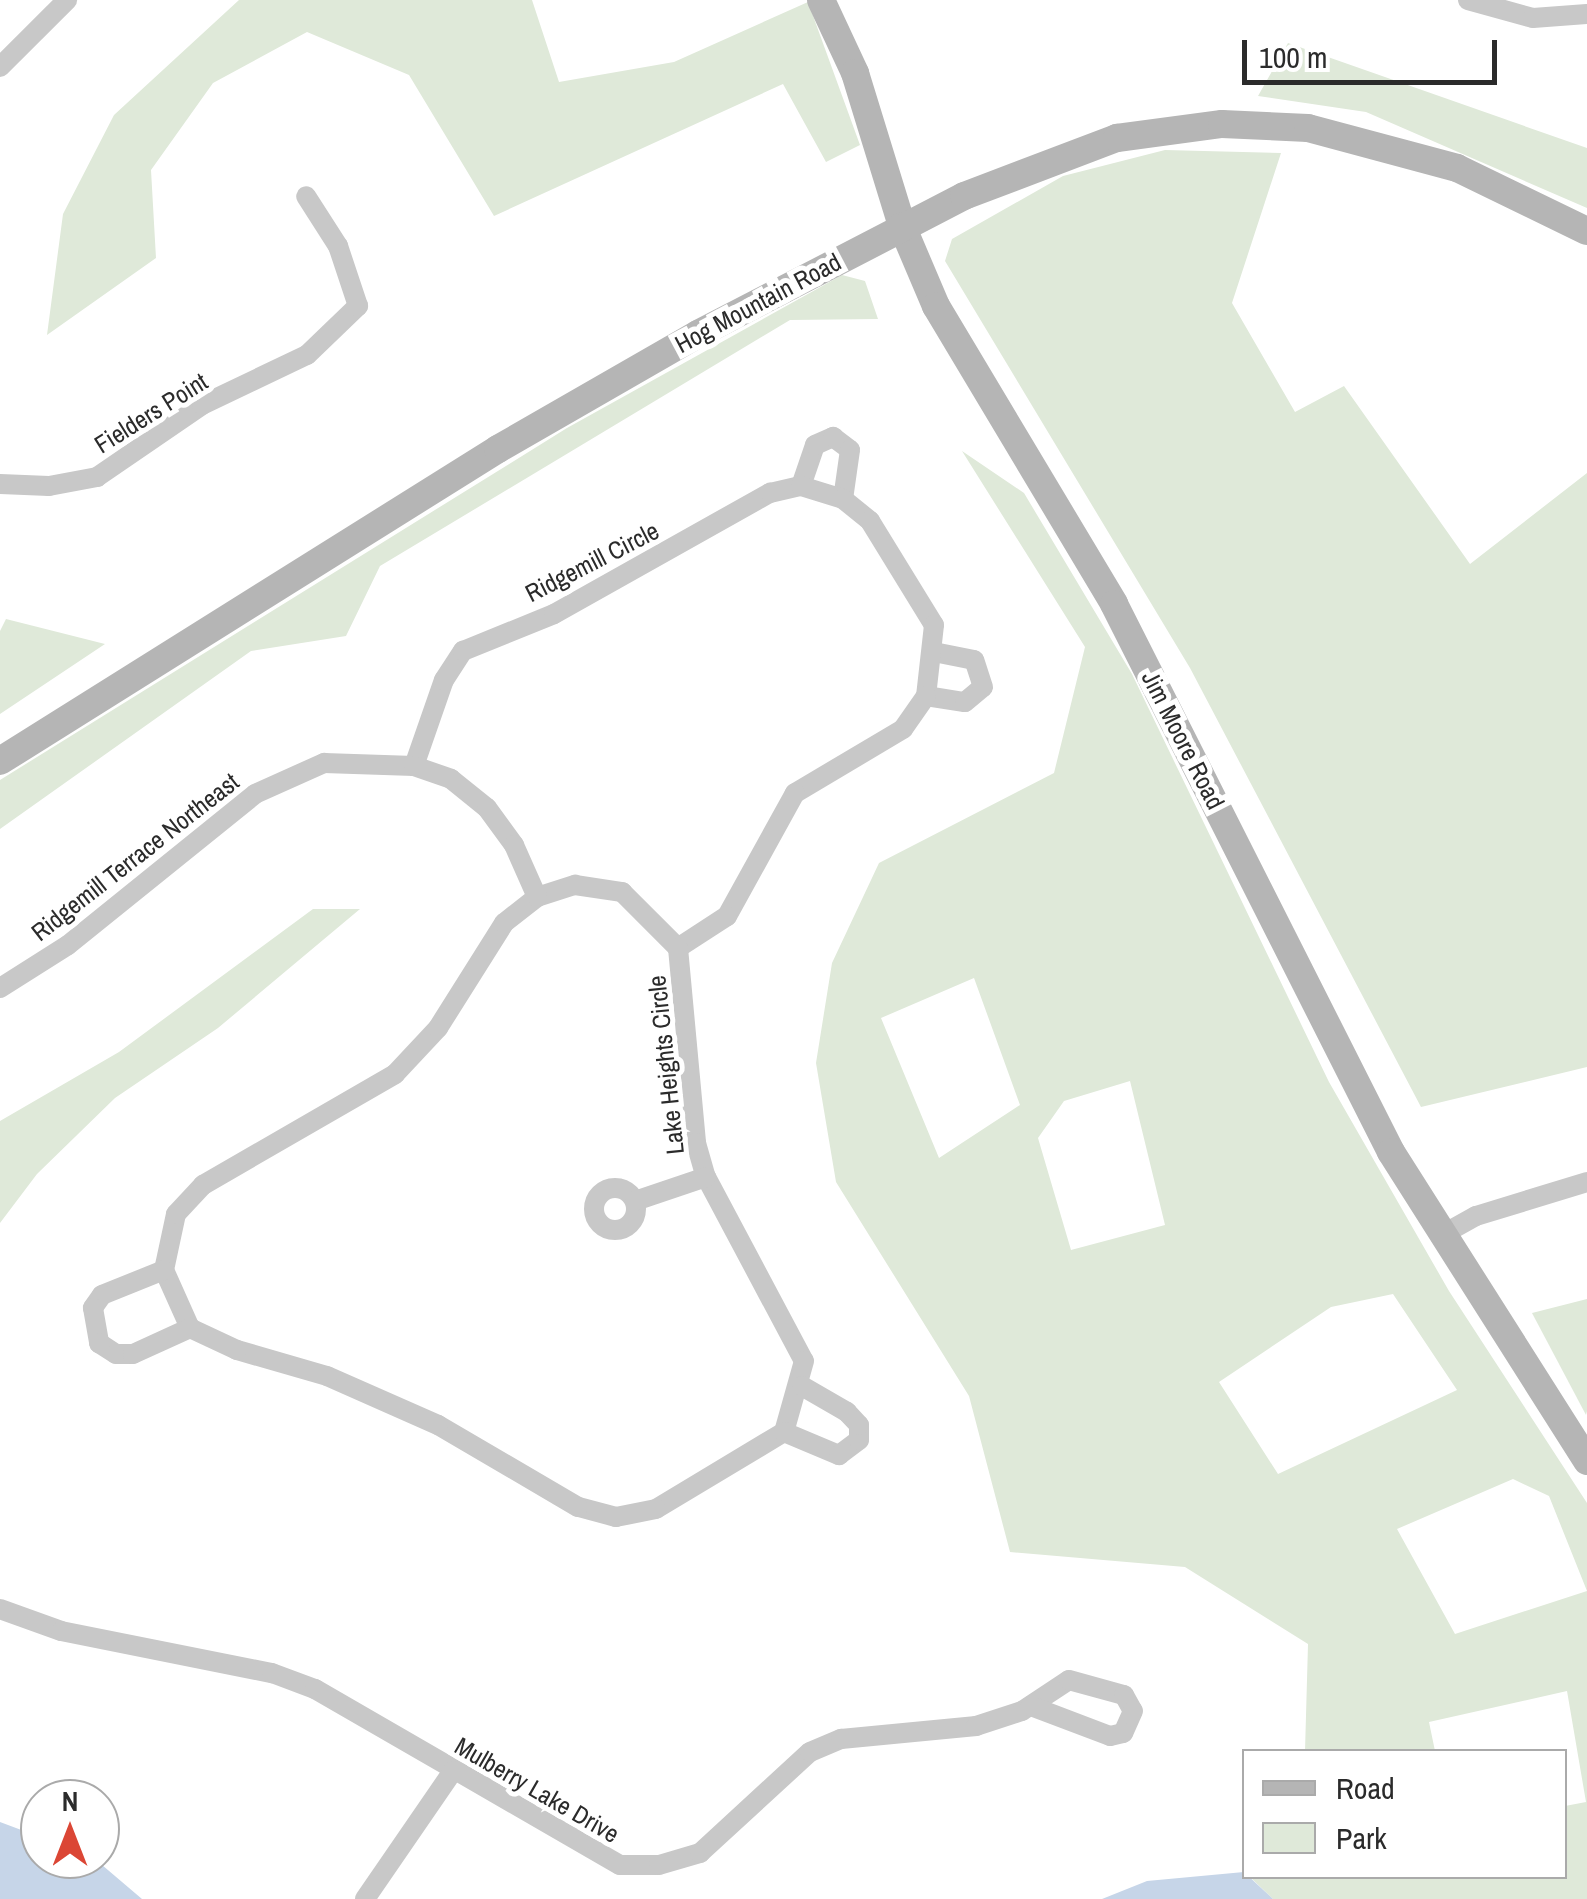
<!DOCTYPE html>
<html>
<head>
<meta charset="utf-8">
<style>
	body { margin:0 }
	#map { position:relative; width:1587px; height:1899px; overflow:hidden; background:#fff; font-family:"Archivo Narrow",sans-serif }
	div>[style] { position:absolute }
	.green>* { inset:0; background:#dfe9d9 }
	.water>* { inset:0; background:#c6d5e8 }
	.street>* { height:20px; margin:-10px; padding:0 10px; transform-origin:10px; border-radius:10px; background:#c8c8c8 }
	.street>.ring { margin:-10px; padding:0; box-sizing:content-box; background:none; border:20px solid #c8c8c8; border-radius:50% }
	.secondary>* { height:28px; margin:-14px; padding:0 14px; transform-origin:14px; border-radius:14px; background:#b5b5b5 }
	span { translate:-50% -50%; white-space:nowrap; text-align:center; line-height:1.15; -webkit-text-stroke:10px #fff; paint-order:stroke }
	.street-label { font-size:25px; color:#2b2b2b }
	.legend { position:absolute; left:1242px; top:1749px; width:325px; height:130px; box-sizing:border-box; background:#fff; border:2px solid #aaa; margin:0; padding:12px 18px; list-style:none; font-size:30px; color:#2b2b2b }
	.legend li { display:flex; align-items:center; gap:20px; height:50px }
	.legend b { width:50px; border:2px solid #aaa }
	.north { position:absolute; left:20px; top:1779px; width:100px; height:100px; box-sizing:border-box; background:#fff; border:2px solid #aaa; border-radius:50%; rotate:0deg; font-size:28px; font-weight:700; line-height:40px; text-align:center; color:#2b2b2b }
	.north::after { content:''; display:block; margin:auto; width:35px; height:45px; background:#db4635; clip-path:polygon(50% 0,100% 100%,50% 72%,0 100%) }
	.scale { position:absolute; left:1242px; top:40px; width:255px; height:45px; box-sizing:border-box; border:5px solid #2b2b2b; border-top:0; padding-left:12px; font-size:30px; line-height:35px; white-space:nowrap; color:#2b2b2b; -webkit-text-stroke:8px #fff; paint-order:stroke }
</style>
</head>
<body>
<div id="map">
	<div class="green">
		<i style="clip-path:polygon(239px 0,532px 0,559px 82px,674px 62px,808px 2px,860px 145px,826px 162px,783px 84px,494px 216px,409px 75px,307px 32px,213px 83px,151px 170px,156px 258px,47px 335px,63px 214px,114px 115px)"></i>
		<i style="clip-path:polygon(1288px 43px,1587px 148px,1587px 208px,1366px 112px,1258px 96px)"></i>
		<i style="clip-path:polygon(1165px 150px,1281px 153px,1232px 303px,1295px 412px,1344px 386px,1470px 564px,1587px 473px,1587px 1067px,1421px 1107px,1190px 668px,945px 261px,952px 239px,1063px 176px)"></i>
		<i style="clip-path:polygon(842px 275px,865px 281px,878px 319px,790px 320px,380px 566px,346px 636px,251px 651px,0 829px,0 780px,567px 428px)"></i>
		<i style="clip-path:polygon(evenodd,962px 451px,1024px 493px,1132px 674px,1329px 1082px,1449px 1291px,1587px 1503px,1587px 1899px,1273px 1899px,1250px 1877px,1564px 1876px,1565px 1806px,1586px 1802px,1567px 1691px,1429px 1722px,1435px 1751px,1305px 1751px,1308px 1644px,1185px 1567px,1010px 1552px,969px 1396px,836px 1182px,816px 1063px,832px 963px,879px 863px,1054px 773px,1085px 647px,962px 451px,974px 978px,1020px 1105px,939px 1158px,881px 1018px,974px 978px,962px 451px,1130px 1081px,1165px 1225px,1071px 1250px,1038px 1138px,1064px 1101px,1130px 1081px,962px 451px,1393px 1294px,1457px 1390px,1278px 1474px,1219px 1382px,1331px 1307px,1393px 1294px,962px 451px,1513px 1479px,1549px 1496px,1587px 1591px,1455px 1634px,1397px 1529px,1513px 1479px)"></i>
		<i style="clip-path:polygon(6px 619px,105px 644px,0 714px,0 631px)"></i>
		<i style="clip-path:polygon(313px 909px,360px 909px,218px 1028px,115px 1098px,37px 1174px,0 1223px,0 1121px,119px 1052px)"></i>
		<i style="clip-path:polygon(1587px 1299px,1587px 1411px,1586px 1415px,1532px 1313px)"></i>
	</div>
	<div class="water">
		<i style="clip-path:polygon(0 1822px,40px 1837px,40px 1859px,95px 1859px,142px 1899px,0 1899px)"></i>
		<i style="clip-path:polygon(1244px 1872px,1273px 1899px,1102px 1899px,1147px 1881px)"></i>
	</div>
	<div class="street">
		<i style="left:1468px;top:0;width:67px;rotate:15.5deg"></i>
		<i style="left:1533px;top:18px;width:54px;rotate:-4.2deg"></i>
		<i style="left:0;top:67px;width:95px;rotate:-45deg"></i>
		<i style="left:0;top:484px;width:49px;rotate:2.3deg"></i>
		<i style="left:49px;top:486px;width:49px;rotate:-10.6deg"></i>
		<i style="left:97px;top:477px;width:127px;rotate:-34.4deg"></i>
		<i style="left:202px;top:405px;width:116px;rotate:-25.5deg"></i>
		<i style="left:307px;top:355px;width:71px;rotate:-43.9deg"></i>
		<i style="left:358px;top:306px;width:63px;rotate:-108.4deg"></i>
		<i style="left:338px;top:246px;width:59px;rotate:-122.6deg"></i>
		<i style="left:801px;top:486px;width:43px;rotate:-71.1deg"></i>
		<i style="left:815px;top:445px;width:20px;rotate:-24deg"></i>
		<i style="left:833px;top:437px;width:21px;rotate:37deg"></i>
		<i style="left:850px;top:450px;width:49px;rotate:98.1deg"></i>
		<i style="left:926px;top:696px;width:39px;rotate:9deg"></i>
		<i style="left:965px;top:702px;width:23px;rotate:-40deg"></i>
		<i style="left:983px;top:687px;width:28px;rotate:-108deg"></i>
		<i style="left:974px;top:660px;width:41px;rotate:-168.7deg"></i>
		<i style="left:414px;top:766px;width:91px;rotate:-70.8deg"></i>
		<i style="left:444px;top:680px;width:35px;rotate:-57deg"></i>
		<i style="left:463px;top:651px;width:98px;rotate:-22.1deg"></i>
		<i style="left:554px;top:614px;width:248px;rotate:-29.3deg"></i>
		<i style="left:770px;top:493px;width:32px;rotate:-13deg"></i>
		<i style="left:801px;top:486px;width:44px;rotate:17.2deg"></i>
		<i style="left:843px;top:499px;width:35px;rotate:39deg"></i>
		<i style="left:870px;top:521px;width:122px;rotate:58.4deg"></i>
		<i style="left:934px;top:625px;width:71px;rotate:96.4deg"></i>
		<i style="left:926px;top:696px;width:40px;rotate:124.9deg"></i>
		<i style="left:903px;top:729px;width:126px;rotate:149.3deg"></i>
		<i style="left:795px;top:793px;width:141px;rotate:118.9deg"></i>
		<i style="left:727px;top:916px;width:59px;rotate:146.9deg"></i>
		<i style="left:575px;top:885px;width:48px;rotate:8.5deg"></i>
		<i style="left:622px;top:892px;width:79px;rotate:45deg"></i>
		<i style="left:678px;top:948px;width:196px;rotate:84.7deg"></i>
		<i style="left:696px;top:1143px;width:35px;rotate:74deg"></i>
		<i style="left:706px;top:1177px;width:208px;rotate:62deg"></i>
		<i style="left:804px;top:1361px;width:74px;rotate:105.7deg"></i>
		<i style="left:784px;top:1432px;width:149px;rotate:149deg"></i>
		<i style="left:656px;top:1509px;width:41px;rotate:168.7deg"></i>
		<i style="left:616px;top:1517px;width:39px;rotate:-165deg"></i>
		<i style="left:578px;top:1507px;width:162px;rotate:-149.6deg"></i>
		<i style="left:438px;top:1425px;width:121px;rotate:-156.2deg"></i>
		<i style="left:327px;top:1376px;width:94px;rotate:-163.9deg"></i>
		<i style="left:237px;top:1350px;width:52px;rotate:-154.9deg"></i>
		<i style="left:190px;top:1328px;width:64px;rotate:-114.1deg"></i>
		<i style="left:164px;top:1270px;width:57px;rotate:-77.9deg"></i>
		<i style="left:176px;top:1214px;width:40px;rotate:-47deg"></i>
		<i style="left:203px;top:1185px;width:222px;rotate:-30deg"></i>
		<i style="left:395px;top:1074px;width:63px;rotate:-46.9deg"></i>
		<i style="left:438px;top:1028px;width:124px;rotate:-57.8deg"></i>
		<i style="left:504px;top:923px;width:42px;rotate:-38.2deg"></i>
		<i style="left:537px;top:897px;width:40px;rotate:-18deg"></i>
		<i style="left:0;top:988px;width:80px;rotate:-32.3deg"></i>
		<i style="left:68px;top:945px;width:240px;rotate:-38.9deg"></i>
		<i style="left:255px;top:794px;width:76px;rotate:-24.2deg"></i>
		<i style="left:324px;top:763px;width:90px;rotate:1.9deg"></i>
		<i style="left:414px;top:766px;width:39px;rotate:19deg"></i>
		<i style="left:451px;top:779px;width:46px;rotate:38.9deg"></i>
		<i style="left:487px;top:808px;width:46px;rotate:53.9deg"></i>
		<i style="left:514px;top:845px;width:57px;rotate:66.1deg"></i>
		<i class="ring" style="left:594px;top:1188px;width:22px;height:22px"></i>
		<i style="left:635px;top:1201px;width:75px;rotate:-18.7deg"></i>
		<i style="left:1440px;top:1236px;width:41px;rotate:-29.1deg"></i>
		<i style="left:1476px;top:1216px;width:116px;rotate:-17deg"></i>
		<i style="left:164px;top:1270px;width:67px;rotate:158deg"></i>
		<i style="left:102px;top:1295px;width:16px;rotate:125deg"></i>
		<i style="left:93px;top:1308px;width:36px;rotate:80deg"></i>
		<i style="left:99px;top:1343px;width:20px;rotate:33deg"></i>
		<i style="left:116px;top:1354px;width:17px"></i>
		<i style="left:133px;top:1354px;width:63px;rotate:-24.5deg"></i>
		<i style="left:784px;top:1432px;width:60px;rotate:22.7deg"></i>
		<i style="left:839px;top:1455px;width:25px;rotate:-37deg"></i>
		<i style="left:859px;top:1440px;width:15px;rotate:-90deg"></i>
		<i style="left:859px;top:1425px;width:18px;rotate:-133deg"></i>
		<i style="left:847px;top:1412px;width:52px;rotate:-150deg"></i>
		<i style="left:0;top:1609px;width:65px;rotate:19.8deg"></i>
		<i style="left:61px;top:1631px;width:215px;rotate:11.3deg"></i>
		<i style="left:272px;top:1673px;width:46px;rotate:20.4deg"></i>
		<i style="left:315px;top:1689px;width:352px;rotate:30deg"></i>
		<i style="left:620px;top:1865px;width:39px"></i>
		<i style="left:659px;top:1865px;width:43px;rotate:-16.3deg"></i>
		<i style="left:700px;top:1853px;width:149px;rotate:-42.6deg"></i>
		<i style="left:810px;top:1752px;width:34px;rotate:-23deg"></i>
		<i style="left:841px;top:1739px;width:136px;rotate:-5.5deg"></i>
		<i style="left:976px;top:1726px;width:48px;rotate:-18.1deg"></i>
		<i style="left:1022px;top:1711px;width:56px;rotate:-33.4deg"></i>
		<i style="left:1069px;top:1680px;width:57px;rotate:15.3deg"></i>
		<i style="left:1124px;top:1695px;width:18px;rotate:61deg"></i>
		<i style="left:1133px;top:1711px;width:24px;rotate:114deg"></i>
		<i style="left:1123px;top:1733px;width:13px;rotate:167deg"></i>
		<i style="left:1110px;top:1736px;width:85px;rotate:-159.2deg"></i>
		<i style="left:365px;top:1899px;width:155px;rotate:-55.5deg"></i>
	</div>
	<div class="secondary">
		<i style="left:821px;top:0;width:81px;rotate:65deg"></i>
		<i style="left:855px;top:73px;width:160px;rotate:72.9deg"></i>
		<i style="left:902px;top:226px;width:87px;rotate:67deg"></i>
		<i style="left:936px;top:306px;width:347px;rotate:59.1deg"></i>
		<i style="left:1114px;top:604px;width:614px;rotate:63.18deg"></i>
		<i style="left:1391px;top:1152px;width:366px;rotate:57.6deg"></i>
		<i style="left:0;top:761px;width:588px;rotate:-32.07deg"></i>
		<i style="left:498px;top:449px;width:231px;rotate:-29.9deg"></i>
		<i style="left:698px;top:334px;width:300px;rotate:-27.4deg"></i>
		<i style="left:964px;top:196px;width:164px;rotate:-20.8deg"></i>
		<i style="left:1117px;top:138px;width:106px;rotate:-7.6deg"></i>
		<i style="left:1222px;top:124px;width:86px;rotate:2.7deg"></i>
		<i style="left:1308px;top:128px;width:154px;rotate:15deg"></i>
		<i style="left:1457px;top:168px;width:144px;rotate:25.9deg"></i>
	</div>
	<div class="street-label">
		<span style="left:758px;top:303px;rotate:-28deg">Hog Mountain Road</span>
		<span style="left:151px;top:413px;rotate:-32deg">Fielders Point</span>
		<span style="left:592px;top:562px;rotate:-27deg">Ridgemill Circle</span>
		<span style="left:1183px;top:740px;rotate:63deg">Jim Moore Road</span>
		<span style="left:135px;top:857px;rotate:-38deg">Ridgemill Terrace Northeast</span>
		<span style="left:666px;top:1065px;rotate:-96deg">Lake Heights Circle</span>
		<span style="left:537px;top:1790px;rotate:30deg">Mulberry Lake Drive</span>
	</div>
	<ul class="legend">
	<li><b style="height:12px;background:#b5b5b5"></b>Road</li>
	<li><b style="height:28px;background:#dfe9d9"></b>Park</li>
	</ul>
	<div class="north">N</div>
	<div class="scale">100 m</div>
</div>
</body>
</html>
